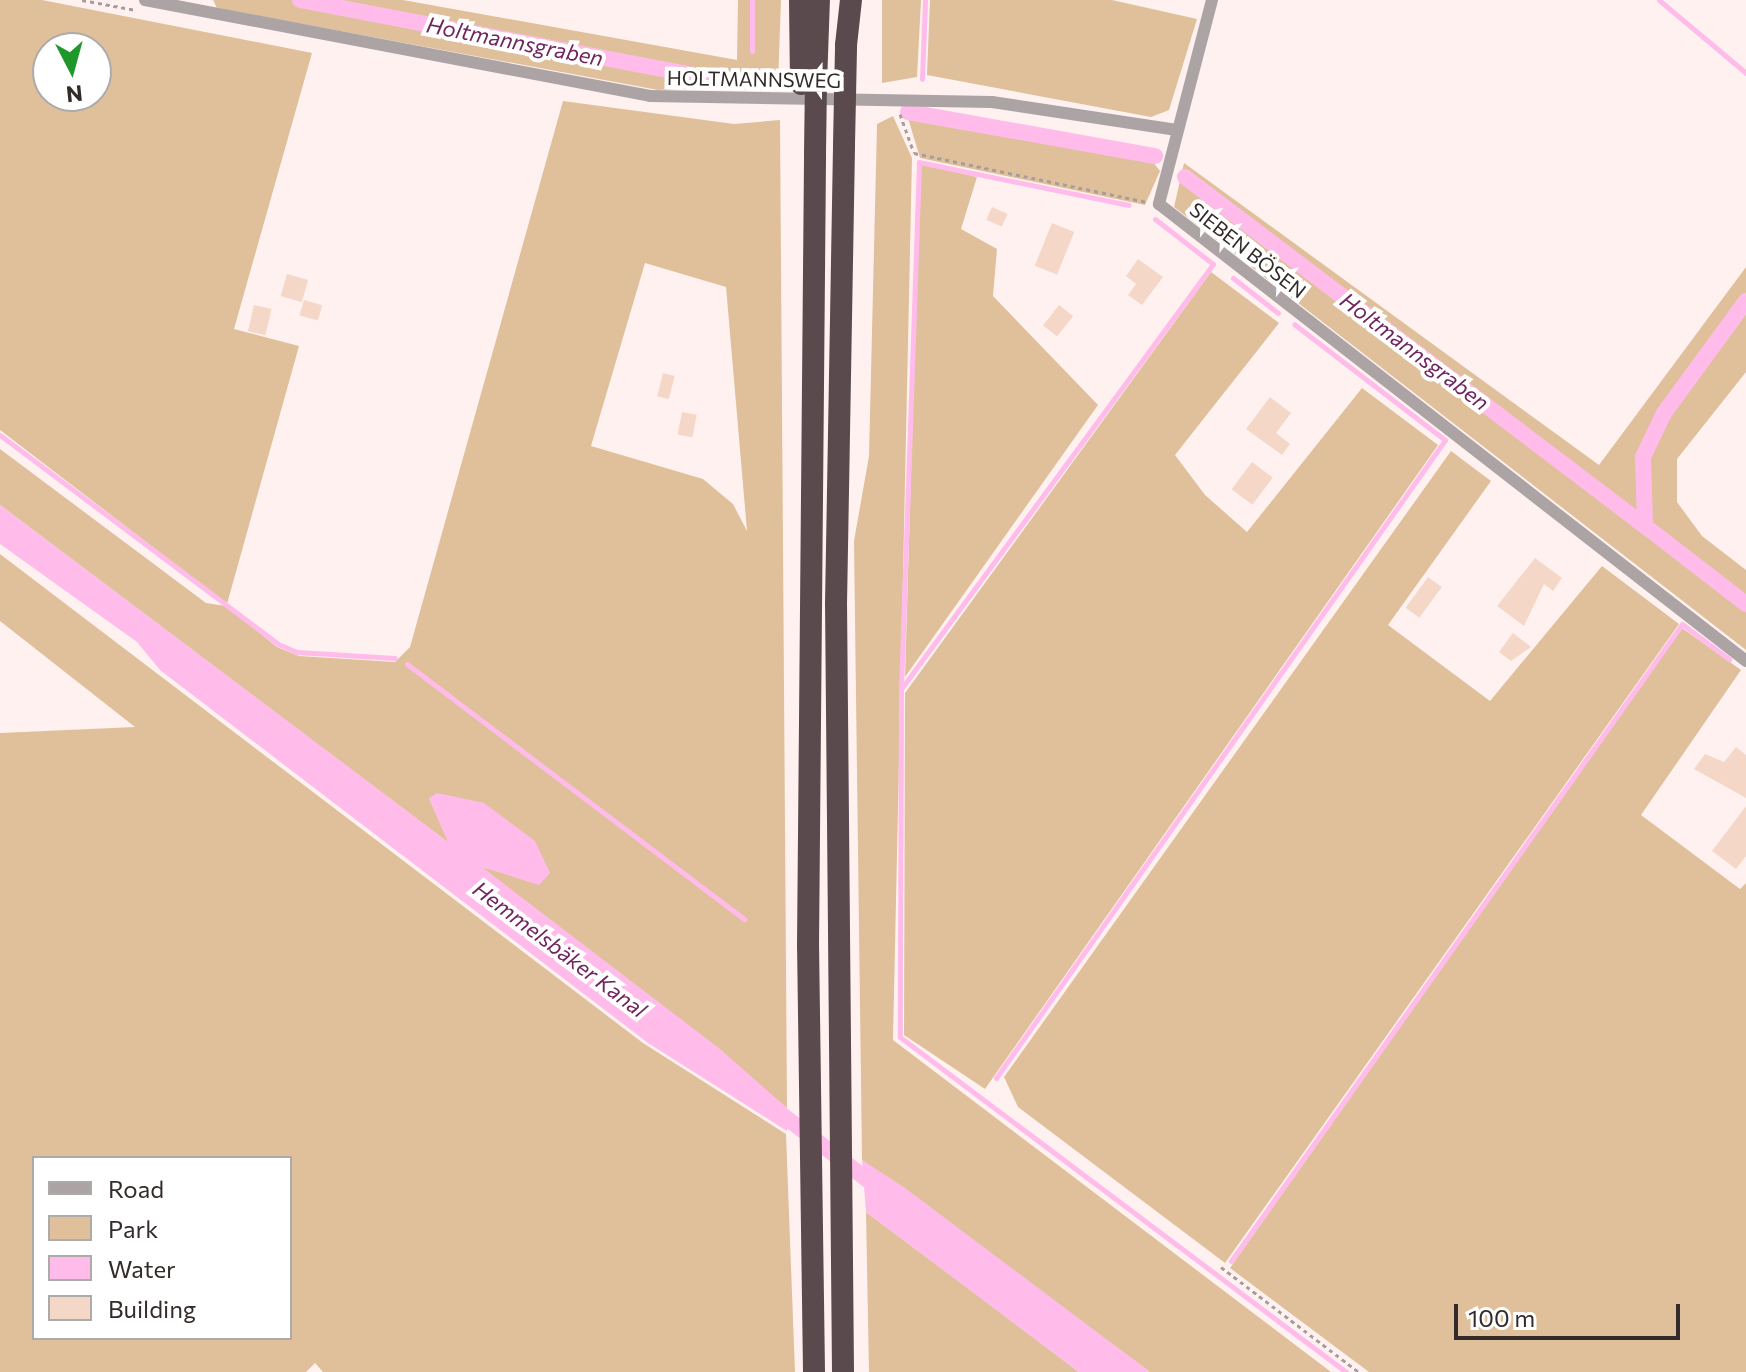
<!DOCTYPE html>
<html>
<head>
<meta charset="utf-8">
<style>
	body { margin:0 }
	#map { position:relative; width:1746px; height:1372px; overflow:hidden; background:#fff1f0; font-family:Commissioner,sans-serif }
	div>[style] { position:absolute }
	.green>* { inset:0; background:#dfc09a }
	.water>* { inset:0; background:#ffbceb }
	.stream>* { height:5px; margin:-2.5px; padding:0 2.5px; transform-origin:2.5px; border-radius:2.5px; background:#ffbceb }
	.canal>* { height:16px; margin:-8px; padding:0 8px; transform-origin:8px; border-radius:8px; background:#ffbceb }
	.building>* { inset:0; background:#f5d7c8; transform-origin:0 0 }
	.path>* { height:3px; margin-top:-1.5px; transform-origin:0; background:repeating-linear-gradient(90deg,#a89d9c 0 4px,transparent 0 8px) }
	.street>* { height:12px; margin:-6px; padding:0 6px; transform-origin:6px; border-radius:6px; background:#aca3a5 }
	.highway>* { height:22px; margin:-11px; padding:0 11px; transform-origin:11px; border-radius:11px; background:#5a494d }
	.highway-bridge>* { height:22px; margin:-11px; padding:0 11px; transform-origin:11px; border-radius:11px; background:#5a494d }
	span { translate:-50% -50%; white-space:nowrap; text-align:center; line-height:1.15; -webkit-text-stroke:8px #fff; paint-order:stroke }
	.street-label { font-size:20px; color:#332b2a }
	.water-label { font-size:22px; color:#70255f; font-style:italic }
	.legend { position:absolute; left:32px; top:1156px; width:260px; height:184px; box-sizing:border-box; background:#fff; border:2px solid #adaaaa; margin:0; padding:10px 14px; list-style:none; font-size:24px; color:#332b2a }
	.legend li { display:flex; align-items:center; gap:16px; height:40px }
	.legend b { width:40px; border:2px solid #adaaaa }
	.north { position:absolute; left:32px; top:32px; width:80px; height:80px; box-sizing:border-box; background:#fff; border:2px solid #adaaaa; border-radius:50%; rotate:174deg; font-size:22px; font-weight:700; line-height:32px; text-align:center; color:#332b2a }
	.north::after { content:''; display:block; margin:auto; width:28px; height:36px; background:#1e982a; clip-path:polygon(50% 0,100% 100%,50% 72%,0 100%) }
	.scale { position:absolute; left:1454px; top:1304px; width:226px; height:36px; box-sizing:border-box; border:4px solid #332b2a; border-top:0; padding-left:10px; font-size:24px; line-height:28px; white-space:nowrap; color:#332b2a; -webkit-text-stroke:6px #fff; paint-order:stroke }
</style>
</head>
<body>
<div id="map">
	<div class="green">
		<i style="clip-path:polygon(evenodd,0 0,42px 0,312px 53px,234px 329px,299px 346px,227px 604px,0 430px,0 0,48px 48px,96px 48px,96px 96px,48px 96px,48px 48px)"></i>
		<i style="clip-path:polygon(213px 0,403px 0,737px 60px,738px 0,781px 0,778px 84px,658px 90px,217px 8px)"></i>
		<i style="clip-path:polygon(882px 0,921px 0,917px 77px,882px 83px)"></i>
		<i style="clip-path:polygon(930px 0,1112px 0,1197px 19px,1169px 110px,1151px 117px,927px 75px)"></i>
		<i style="clip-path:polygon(evenodd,563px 101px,734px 124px,780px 120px,787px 1108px,481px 867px,503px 872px,484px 803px,429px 798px,449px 843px,0 505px,0 449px,206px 603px,226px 606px,277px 647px,299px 656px,395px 662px,410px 647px,563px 101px,645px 263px,726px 287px,747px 531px,733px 504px,703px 479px,591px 446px,645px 263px)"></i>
		<i style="clip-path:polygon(893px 116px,912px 158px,893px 1040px,1331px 1372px,1150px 1372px,862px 1160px,854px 541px,869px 456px,877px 124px)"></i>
		<i style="clip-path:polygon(908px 118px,1153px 162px,1160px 171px,1145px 205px,920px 158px)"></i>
		<i style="clip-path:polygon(1184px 163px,1599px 465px,1746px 267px,1746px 372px,1677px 459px,1677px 502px,1702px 536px,1746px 570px,1746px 650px,1174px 207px)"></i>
		<i style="clip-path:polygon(920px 164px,977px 177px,961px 229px,997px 249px,993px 296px,1098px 405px,905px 677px)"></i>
		<i style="clip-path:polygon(1211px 272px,1279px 323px,1175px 455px,1205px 495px,1247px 532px,1362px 388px,1438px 445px,985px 1089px,904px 1035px,905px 693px)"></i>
		<i style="clip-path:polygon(1451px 451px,1491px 481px,1388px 625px,1490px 701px,1602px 566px,1679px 624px,1225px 1263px,1018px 1107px,1004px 1077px)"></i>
		<i style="clip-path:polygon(evenodd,0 554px,643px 1043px,786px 1134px,795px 1372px,323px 1372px,315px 1363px,306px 1372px,0 1372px,0 733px,135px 727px,0 621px,0 554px,34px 1158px,290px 1158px,290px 1338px,34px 1338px,34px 1158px)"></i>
		<i style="clip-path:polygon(1682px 628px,1741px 670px,1641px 815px,1740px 889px,1746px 883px,1746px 1372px,1369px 1372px,1230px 1268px)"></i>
		<i style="clip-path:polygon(866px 1212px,993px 1307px,1079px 1372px,869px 1372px)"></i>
	</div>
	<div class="water">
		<i style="clip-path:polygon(0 505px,448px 842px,429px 798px,437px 793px,484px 803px,535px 841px,550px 873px,539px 885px,482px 867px,720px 1049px,787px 1108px,787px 1131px,648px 1043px,160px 670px,137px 642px,0 544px)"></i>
		<i style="clip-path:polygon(862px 1160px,905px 1188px,1150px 1372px,1079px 1372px,866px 1212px)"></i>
	</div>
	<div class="stream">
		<i style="left:1659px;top:0;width:114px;rotate:40deg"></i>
		<i style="left:752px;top:51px;width:51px;rotate:-90deg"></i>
		<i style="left:922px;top:79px;width:79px;rotate:-87.8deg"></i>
		<i style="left:1155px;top:219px;width:73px;rotate:37.8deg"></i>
		<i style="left:1213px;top:264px;width:527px;rotate:126.28deg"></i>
		<i style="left:901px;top:689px;width:348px;rotate:90.2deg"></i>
		<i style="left:900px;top:1037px;width:558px;rotate:36.91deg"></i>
		<i style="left:1233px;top:278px;width:57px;rotate:37.9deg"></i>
		<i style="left:0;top:435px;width:348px;rotate:36.9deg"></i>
		<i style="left:278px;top:644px;width:21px;rotate:23deg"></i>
		<i style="left:297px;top:652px;width:98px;rotate:3.5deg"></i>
		<i style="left:407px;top:664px;width:423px;rotate:37.1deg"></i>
		<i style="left:901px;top:689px;width:527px;rotate:-88.04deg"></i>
		<i style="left:919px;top:162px;width:214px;rotate:11.6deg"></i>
		<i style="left:996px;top:1078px;width:780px;rotate:-54.86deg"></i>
		<i style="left:1445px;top:440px;width:190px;rotate:-142.5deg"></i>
		<i style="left:1231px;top:1261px;width:780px;rotate:-54.7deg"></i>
		<i style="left:1682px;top:624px;width:59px;rotate:36.7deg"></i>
	</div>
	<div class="canal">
		<i style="left:300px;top:0;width:439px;rotate:10.8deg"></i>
		<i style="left:908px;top:112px;width:251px;rotate:10.1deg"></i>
		<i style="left:1185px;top:177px;width:577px;rotate:37.19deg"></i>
		<i style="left:1746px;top:301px;width:139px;rotate:126.2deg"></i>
		<i style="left:1664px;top:413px;width:49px;rotate:115.5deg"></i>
		<i style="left:1643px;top:457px;width:69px;rotate:88.3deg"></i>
		<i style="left:1645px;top:526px;width:128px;rotate:37.7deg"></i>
		<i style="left:772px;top:1107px;width:137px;rotate:37.3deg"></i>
	</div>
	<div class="building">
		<i style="left:992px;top:207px;width:17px;height:14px;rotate:24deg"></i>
		<i style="left:1052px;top:223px;width:24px;height:46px;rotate:22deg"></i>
		<i style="clip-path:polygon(1138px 259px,1163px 277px,1142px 305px,1128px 295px,1136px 284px,1126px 276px)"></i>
		<i style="left:287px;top:274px;width:22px;height:23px;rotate:16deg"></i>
		<i style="left:304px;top:300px;width:19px;height:16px;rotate:16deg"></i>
		<i style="left:254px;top:305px;width:18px;height:27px;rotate:13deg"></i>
		<i style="left:1059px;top:305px;width:18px;height:26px;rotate:38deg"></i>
		<i style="left:663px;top:373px;width:12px;height:24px;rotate:14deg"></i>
		<i style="clip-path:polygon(1270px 397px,1291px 413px,1276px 433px,1290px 444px,1282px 455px,1246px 429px)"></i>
		<i style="left:682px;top:412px;width:15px;height:23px;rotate:11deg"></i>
		<i style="left:1252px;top:462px;width:26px;height:34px;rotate:37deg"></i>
		<i style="clip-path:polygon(1535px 558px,1562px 578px,1553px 591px,1544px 584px,1524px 626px,1497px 606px)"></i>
		<i style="left:1428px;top:577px;width:17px;height:38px;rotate:36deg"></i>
		<i style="clip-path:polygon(1513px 633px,1531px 647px,1511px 661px,1499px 652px)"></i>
		<i style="clip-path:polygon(1736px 747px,1746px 755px,1746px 798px,1694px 769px,1705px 754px,1724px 762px)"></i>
		<i style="clip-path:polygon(1746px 806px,1746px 856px,1736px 869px,1712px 851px)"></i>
	</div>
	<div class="path">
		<i style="left:82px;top:0;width:55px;rotate:10.5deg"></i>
		<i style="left:900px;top:114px;width:41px;rotate:70.3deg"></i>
		<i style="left:914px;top:153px;width:238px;rotate:11.9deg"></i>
		<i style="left:1221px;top:1267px;width:173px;rotate:37.3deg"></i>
	</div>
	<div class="street">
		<i style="left:145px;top:0;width:514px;rotate:10.76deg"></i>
		<i style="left:650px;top:96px;width:342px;rotate:1deg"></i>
		<i style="left:992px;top:102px;width:187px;rotate:8.6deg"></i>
		<i style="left:1212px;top:0;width:211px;rotate:104.6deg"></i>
		<i style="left:1159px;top:204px;width:744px;rotate:37.9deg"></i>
	</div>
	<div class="highway">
		<i style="left:800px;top:0;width:84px;rotate:89.3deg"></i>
		<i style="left:846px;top:45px;width:45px;rotate:-83.7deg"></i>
		<i style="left:816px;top:84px;width:84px;rotate:-88deg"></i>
		<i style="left:814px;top:1372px;width:426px;rotate:-90.8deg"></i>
		<i style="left:808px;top:946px;width:793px;rotate:-89.49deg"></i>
		<i style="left:843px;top:1372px;width:767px;rotate:-90.52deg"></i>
		<i style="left:836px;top:605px;width:461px;rotate:-89deg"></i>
	</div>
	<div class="highway-bridge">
		<i style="left:844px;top:144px;width:99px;rotate:-88.8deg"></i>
		<i style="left:815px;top:153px;width:69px;rotate:-89.2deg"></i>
	</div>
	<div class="street-label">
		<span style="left:754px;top:79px;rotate:1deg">HOLTMANNSWEG</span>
		<span style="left:1248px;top:250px;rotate:38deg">SIEBEN BÖSEN</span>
	</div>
	<div class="water-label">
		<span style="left:515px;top:41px;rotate:11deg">Holtmannsgraben</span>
		<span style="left:1415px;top:351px;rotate:37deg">Holtmannsgraben</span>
		<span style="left:560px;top:949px;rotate:37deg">Hemmelsbäker Kanal</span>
	</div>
	<ul class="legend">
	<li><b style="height:10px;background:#aca3a5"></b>Road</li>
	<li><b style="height:22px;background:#dfc09a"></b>Park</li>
	<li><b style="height:22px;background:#ffbceb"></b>Water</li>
	<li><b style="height:22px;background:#f5d7c8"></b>Building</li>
	</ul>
	<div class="north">N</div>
	<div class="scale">100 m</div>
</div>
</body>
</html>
